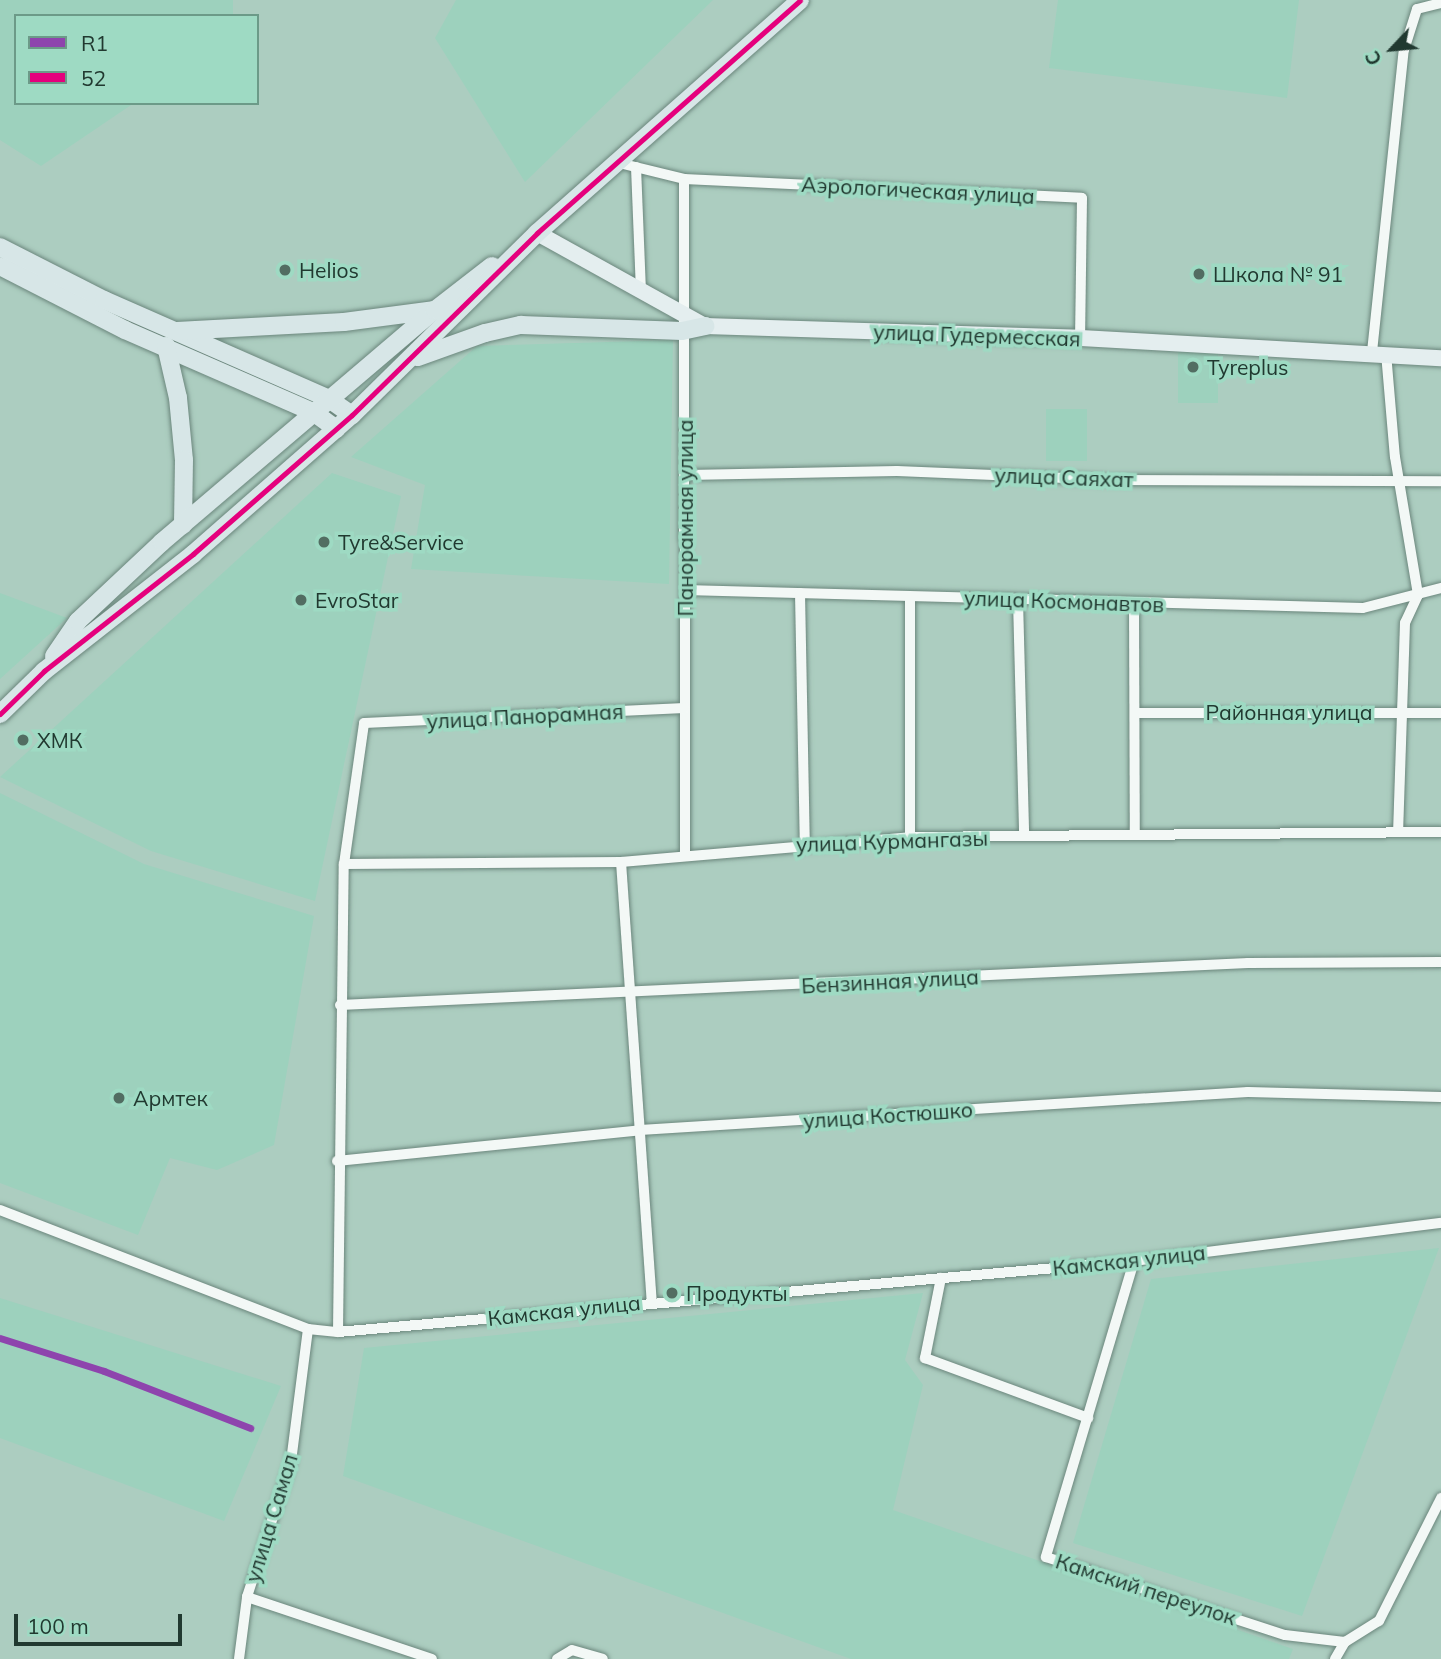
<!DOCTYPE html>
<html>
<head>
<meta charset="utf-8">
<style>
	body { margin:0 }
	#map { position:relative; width:1441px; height:1659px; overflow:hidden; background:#accdc0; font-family:Mulish,sans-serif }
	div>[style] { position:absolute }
	.built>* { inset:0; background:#9dd1bd; transform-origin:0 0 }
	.roads { filter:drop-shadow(0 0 2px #6b867c) drop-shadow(0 0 2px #6b867c) }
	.minor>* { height:10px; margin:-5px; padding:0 5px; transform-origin:5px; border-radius:5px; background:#f3f8f6 }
	.secondary>* { height:16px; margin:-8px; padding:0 8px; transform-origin:8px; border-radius:8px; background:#e4eeef }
	.primary>* { height:18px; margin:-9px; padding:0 9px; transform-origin:9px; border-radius:9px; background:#d7e6e7 }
	.bus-1>* { height:5px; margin:-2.5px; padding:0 2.5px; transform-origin:2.5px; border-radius:2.5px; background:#e5007d }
	.rail-1>* { height:7px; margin:-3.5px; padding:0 3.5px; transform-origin:3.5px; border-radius:3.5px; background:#8e44ad }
	.dots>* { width:19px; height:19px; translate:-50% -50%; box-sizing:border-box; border:4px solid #9edac3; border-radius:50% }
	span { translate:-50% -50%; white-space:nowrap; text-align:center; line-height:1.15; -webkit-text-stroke:7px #9edac3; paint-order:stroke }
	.street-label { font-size:21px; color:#213930 }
	.poi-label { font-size:21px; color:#213930 }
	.left { translate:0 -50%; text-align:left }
	.legend { position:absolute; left:14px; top:14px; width:245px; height:91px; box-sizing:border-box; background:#9edac3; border:2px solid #6c9a88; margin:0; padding:9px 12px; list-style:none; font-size:21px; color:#213930 }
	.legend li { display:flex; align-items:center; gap:14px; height:35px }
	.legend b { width:35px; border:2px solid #6c9a88 }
	.north { position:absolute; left:1357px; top:14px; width:70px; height:70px; -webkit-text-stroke:5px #9edac3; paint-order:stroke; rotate:244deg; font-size:19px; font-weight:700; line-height:28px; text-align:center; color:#213930 }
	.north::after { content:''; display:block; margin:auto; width:24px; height:32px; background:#213930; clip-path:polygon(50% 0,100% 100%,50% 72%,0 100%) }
	.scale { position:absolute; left:14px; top:1614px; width:168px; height:32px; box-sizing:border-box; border:4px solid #213930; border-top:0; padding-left:9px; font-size:21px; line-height:24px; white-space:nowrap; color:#213930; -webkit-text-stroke:5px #9edac3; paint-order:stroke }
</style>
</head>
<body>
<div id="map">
	<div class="built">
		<i style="clip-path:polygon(0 0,233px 0,233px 16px,16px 16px,16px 103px,134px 103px,41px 166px,0 140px)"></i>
		<i style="clip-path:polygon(456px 0,713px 0,525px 182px,435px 38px)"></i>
		<i style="clip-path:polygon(1058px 0,1299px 0,1287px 98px,1049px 68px)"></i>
		<i style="clip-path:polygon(673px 340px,669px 584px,411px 569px,425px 485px,351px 457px,477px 346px)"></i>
		<i style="left:1178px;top:351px;width:40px;height:52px"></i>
		<i style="left:1046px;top:409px;width:41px;height:52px"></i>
		<i style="clip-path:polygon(332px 473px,401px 496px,315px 901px,151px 851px,0 777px)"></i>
		<i style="clip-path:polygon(0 593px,67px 618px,0 679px)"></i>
		<i style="clip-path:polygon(0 793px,144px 864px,314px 916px,274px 1145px,217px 1170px,170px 1158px,138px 1235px,0 1183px)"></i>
		<i style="clip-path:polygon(1439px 1248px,1302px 1616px,1073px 1543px,1151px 1279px)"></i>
		<i style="clip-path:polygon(923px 1293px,905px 1360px,923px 1385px,893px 1510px,1293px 1649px,1289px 1659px,851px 1659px,343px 1476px,364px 1348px)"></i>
		<i style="clip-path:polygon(0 1298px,281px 1386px,224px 1521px,0 1438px)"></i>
	</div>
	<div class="roads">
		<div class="minor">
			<i style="left:615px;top:162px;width:71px;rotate:13.8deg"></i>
			<i style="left:684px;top:179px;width:398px;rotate:2.7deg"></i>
			<i style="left:1082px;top:198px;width:140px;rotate:90.8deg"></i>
			<i style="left:636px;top:167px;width:123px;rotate:87.7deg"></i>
			<i style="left:684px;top:179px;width:677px;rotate:89.92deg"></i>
			<i style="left:1372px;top:352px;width:304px;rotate:-84deg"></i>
			<i style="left:1404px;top:50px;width:43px;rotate:-72.4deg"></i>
			<i style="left:1417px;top:9px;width:25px;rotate:-14deg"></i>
			<i style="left:1386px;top:353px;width:104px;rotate:85.1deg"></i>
			<i style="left:1395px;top:457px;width:140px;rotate:80.5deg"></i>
			<i style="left:1418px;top:595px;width:31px;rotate:115deg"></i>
			<i style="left:1405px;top:623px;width:209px;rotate:91.9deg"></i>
			<i style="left:687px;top:475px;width:210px;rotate:-1.1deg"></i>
			<i style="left:897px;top:471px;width:211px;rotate:2.4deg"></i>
			<i style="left:1108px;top:480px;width:333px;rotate:0.2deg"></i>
			<i style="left:685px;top:590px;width:678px;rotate:1.52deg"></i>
			<i style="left:1363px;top:608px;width:81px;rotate:-14.4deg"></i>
			<i style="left:800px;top:593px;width:250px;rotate:88.9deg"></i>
			<i style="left:1018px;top:600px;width:236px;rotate:88.5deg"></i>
			<i style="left:1134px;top:603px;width:230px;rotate:89.8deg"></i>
			<i style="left:1136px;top:713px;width:305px"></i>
			<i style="left:910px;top:837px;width:240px;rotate:-90deg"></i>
			<i style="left:621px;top:862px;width:441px;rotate:86deg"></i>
			<i style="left:344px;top:864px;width:277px;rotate:-0.4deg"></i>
			<i style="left:621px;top:862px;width:290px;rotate:-4.9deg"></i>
			<i style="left:910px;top:837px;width:531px;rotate:-0.54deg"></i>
			<i style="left:340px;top:1005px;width:909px;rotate:-2.65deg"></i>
			<i style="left:1248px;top:963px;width:193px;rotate:-0.3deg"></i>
			<i style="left:337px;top:1161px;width:305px;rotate:-5.8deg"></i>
			<i style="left:640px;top:1130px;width:609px;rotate:-3.58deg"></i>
			<i style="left:1248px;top:1092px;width:193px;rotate:1.5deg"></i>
			<i style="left:0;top:1210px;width:330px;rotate:21.1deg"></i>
			<i style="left:308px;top:1329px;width:30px;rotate:6deg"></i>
			<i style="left:338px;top:1332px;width:799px;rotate:-5.1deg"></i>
			<i style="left:1134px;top:1261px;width:309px;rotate:-7.1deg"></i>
			<i style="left:1134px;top:1261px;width:309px;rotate:106.6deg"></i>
			<i style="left:1046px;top:1557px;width:251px;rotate:18.1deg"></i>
			<i style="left:1285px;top:1635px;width:60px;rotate:6.7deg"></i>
			<i style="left:941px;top:1278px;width:82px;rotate:101.3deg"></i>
			<i style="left:925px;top:1358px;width:174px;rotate:20.2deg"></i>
			<i style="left:308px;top:1329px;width:134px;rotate:97.3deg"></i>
			<i style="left:291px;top:1462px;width:142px;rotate:108.1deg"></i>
			<i style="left:247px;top:1597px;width:195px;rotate:18.5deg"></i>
			<i style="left:338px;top:1332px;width:468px;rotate:-89.3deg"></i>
			<i style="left:344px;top:864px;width:142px;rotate:-81.9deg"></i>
			<i style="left:364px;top:723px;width:321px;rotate:-2.7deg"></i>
			<i style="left:239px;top:1659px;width:63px;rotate:-82.6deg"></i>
			<i style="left:557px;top:1659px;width:17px;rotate:-31deg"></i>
			<i style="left:572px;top:1650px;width:32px;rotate:16deg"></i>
			<i style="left:1335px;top:1659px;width:20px;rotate:-60deg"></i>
			<i style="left:1345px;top:1642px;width:40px;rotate:-32deg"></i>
			<i style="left:1379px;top:1621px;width:138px;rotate:-63.2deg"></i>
		</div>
		<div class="secondary">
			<i style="left:537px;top:233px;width:192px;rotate:29deg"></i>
			<i style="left:705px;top:326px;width:375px;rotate:1.8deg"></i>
			<i style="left:1080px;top:338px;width:362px;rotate:3.2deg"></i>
		</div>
		<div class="primary">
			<i style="left:0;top:247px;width:117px;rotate:27deg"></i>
			<i style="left:104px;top:300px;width:246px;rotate:23.7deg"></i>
			<i style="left:329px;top:399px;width:28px;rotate:35deg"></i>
			<i style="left:0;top:266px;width:140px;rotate:27.1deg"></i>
			<i style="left:125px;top:330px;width:205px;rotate:23.6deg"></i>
			<i style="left:313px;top:412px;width:29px;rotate:36deg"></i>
			<i style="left:177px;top:331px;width:167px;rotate:-3.1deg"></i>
			<i style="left:344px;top:322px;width:92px;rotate:-7.5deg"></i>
			<i style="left:166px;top:346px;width:53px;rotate:77deg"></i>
			<i style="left:178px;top:398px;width:62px;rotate:84.5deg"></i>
			<i style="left:184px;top:460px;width:65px;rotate:90.9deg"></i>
			<i style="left:418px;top:357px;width:71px;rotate:-19.7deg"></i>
			<i style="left:485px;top:333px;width:37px;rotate:-13deg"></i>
			<i style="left:521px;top:325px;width:161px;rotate:2.1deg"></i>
			<i style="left:682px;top:331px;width:24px;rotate:-12deg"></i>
			<i style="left:54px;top:656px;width:42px;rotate:-55.6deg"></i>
			<i style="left:78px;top:621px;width:115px;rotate:-43.2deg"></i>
			<i style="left:162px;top:542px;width:358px;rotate:-40.4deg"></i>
			<i style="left:435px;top:310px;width:72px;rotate:-37.7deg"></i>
			<i style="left:0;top:714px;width:62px;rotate:-44.3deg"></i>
			<i style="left:44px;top:671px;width:189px;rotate:-38.1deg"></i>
			<i style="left:193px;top:554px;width:211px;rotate:-41.2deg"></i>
			<i style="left:352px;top:415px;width:260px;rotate:-44.5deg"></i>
			<i style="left:537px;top:233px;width:351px;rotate:-41.5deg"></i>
		</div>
	</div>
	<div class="bus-1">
		<i style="left:0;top:714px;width:62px;rotate:-44.3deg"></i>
		<i style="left:44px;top:671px;width:189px;rotate:-38.1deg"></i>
		<i style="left:193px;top:554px;width:211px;rotate:-41.2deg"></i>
		<i style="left:352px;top:415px;width:260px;rotate:-44.5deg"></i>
		<i style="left:537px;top:233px;width:351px;rotate:-41.5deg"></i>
	</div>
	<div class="rail-1">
		<i style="left:0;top:1338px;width:109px;rotate:17.6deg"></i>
		<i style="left:104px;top:1371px;width:157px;rotate:21.3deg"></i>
	</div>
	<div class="dots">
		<i style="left:285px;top:270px;background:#526d62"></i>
		<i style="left:1199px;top:274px;background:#526d62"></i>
		<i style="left:1193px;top:367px;background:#526d62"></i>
		<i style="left:324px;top:542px;background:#526d62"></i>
		<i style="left:301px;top:600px;background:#526d62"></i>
		<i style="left:23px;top:740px;background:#526d62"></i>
		<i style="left:119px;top:1098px;background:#526d62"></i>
		<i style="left:672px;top:1293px;background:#526d62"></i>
	</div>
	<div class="street-label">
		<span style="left:918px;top:190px;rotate:3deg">Аэрологическая улица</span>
		<span style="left:977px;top:335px;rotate:2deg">улица Гудермесская</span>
		<span style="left:1064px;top:477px;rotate:2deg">улица Саяхат</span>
		<span style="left:685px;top:518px;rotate:-90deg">Панорамная улица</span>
		<span style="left:1064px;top:601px;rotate:2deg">улица Космонавтов</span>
		<span style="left:1289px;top:712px">Районная улица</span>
		<span style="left:525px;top:716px;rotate:-3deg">улица Панорамная</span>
		<span style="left:892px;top:841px;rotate:-2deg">улица Курмангазы</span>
		<span style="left:890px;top:981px;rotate:-3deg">Бензинная улица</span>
		<span style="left:888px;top:1115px;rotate:-4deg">улица Костюшко</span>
		<span style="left:1129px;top:1260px;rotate:-6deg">Камская улица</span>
		<span style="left:564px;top:1310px;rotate:-6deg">Камская улица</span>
		<span style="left:271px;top:1518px;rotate:-73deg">улица Самал</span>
		<span style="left:1146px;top:1589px;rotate:18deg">Камский переулок</span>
	</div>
	<div class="poi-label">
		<span class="left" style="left:299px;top:270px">Helios</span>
		<span class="left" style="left:1213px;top:274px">Школа № 91</span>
		<span class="left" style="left:1207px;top:367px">Tyreplus</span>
		<span class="left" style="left:338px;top:542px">Tyre&amp;Service</span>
		<span class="left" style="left:315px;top:600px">EvroStar</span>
		<span class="left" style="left:37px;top:740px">ХМК</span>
		<span class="left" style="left:133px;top:1098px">Армтек</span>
		<span class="left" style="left:686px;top:1293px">Продукты</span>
	</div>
	<ul class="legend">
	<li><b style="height:9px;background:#8e44ad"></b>R1</li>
	<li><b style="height:9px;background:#e5007d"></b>52</li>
	</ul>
	<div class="north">С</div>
	<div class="scale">100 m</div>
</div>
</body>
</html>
